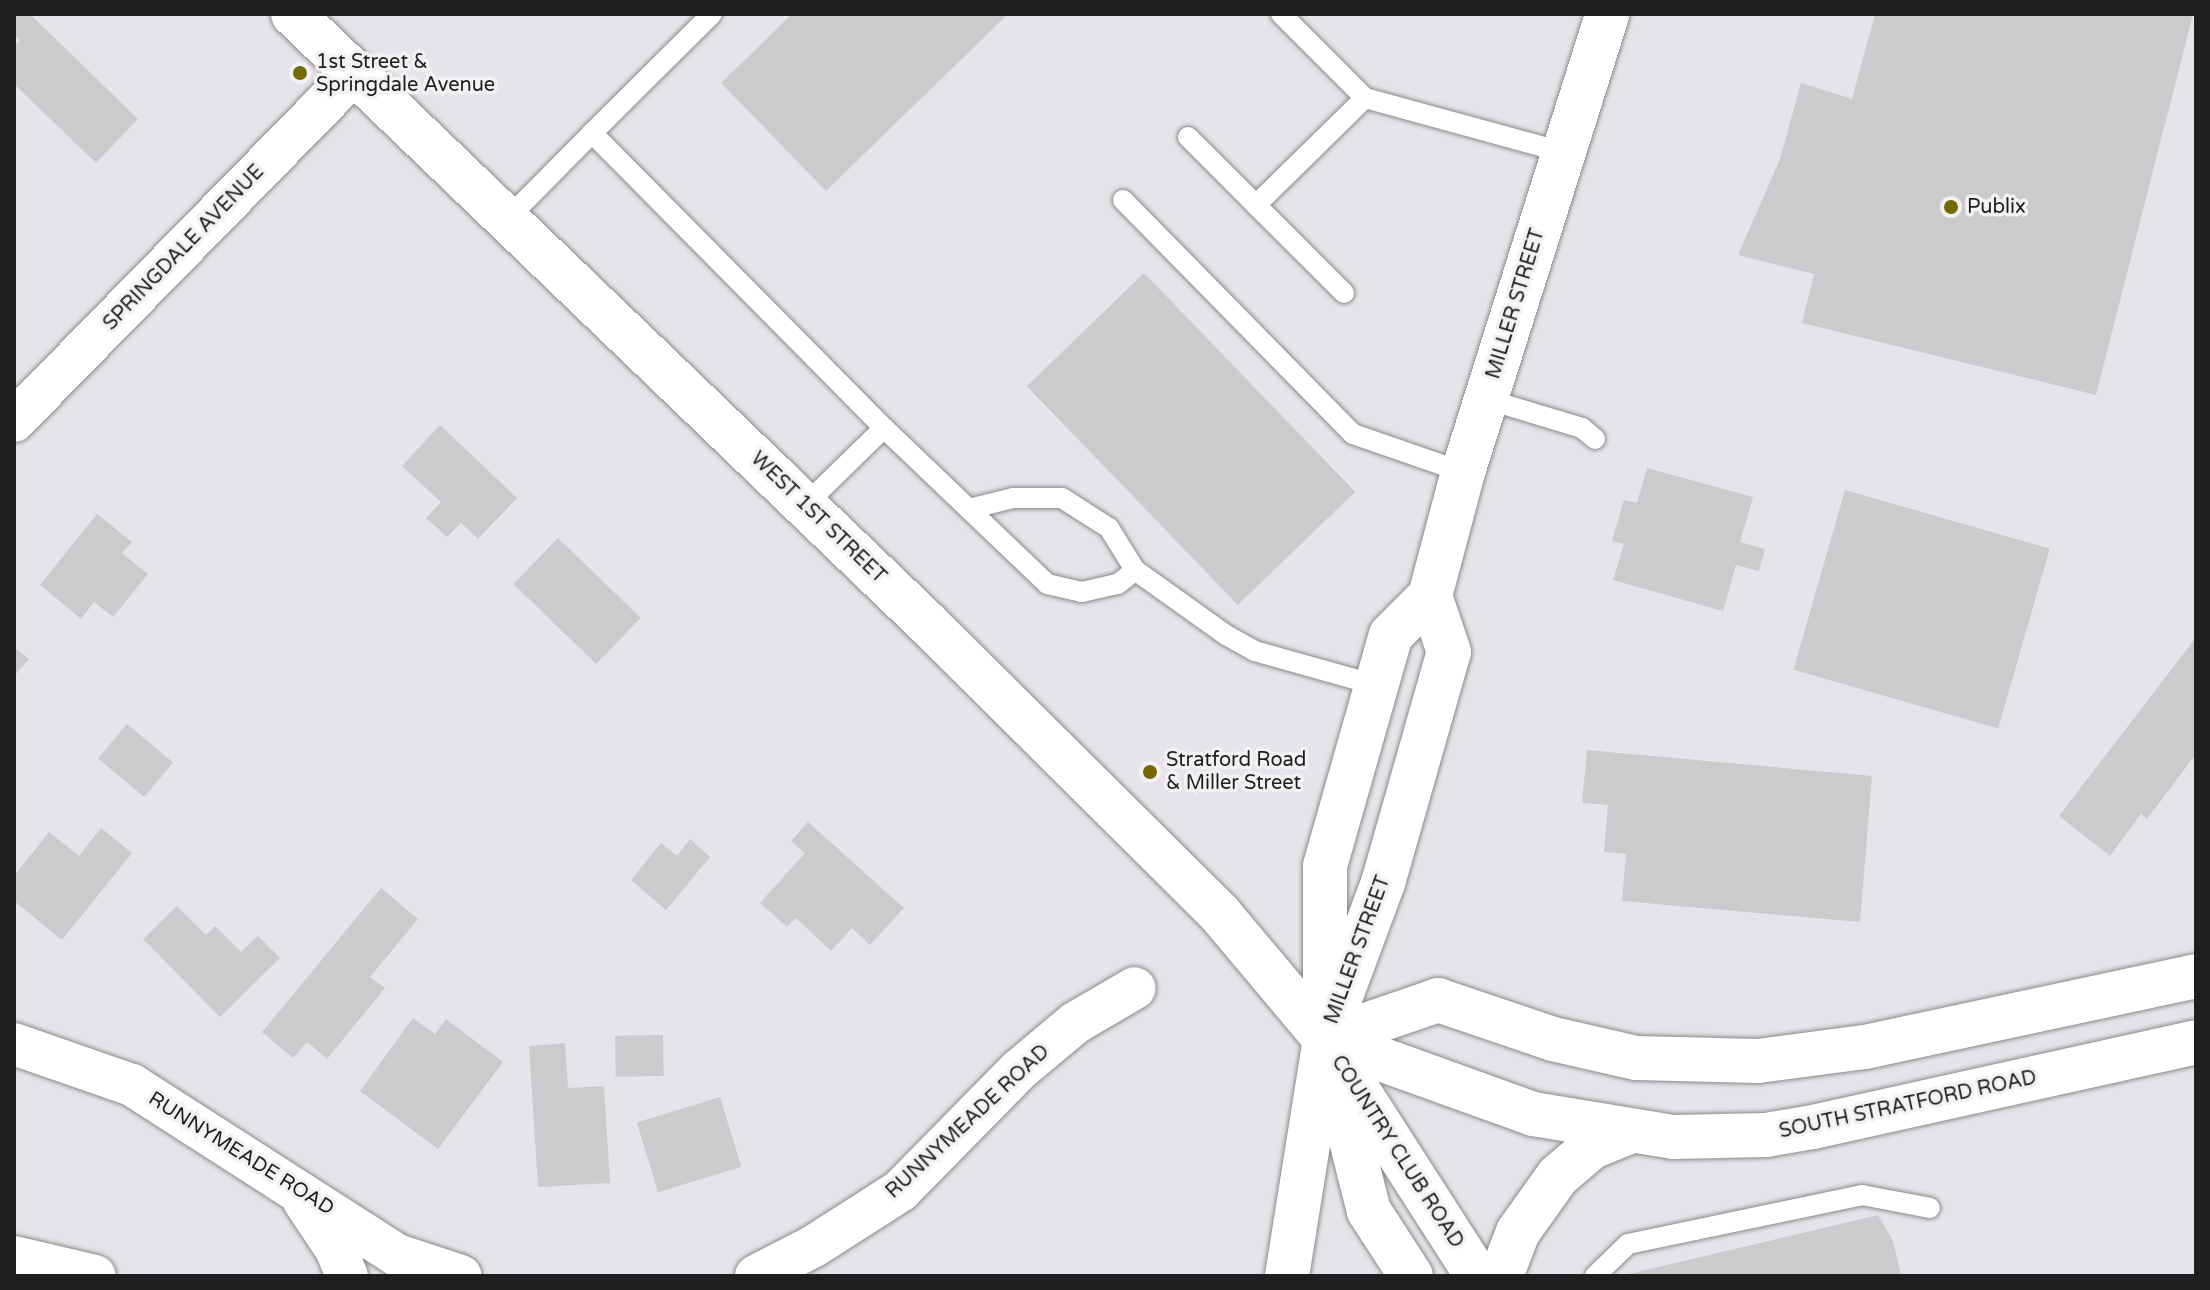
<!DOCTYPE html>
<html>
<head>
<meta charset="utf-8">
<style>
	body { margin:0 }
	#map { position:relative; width:2210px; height:1290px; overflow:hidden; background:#e6e4e8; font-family:"Varela Round",sans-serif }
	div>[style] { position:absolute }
	.building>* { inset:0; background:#cdcace; transform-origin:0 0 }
	.roads { filter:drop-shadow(0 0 2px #8c898d) drop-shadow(0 0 2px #8c898d) }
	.service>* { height:20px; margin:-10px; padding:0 10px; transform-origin:10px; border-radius:10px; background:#fff }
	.minor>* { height:42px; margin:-21px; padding:0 21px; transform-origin:21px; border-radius:21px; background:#fff }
	.secondary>* { height:44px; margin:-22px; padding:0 22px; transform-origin:22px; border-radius:22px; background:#fff }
	.dots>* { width:22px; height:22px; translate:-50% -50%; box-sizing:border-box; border:4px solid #f4f1f5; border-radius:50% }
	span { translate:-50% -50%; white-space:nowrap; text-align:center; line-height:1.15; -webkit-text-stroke:7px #f4f1f5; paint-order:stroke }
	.poi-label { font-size:20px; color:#1e1d1f }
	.left { translate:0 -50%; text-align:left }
	.street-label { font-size:20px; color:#1e1d1f }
	.frame { position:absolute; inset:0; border:16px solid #1e1d1f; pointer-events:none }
</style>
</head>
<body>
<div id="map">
	<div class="building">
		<i style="clip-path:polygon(14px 14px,30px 14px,138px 119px,96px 163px,14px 84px,14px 47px,20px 40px,14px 34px)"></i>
		<i style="clip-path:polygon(792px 14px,1008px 14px,826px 191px,721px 83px)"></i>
		<i style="clip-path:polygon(1875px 14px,2193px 14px,2096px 395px,1802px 323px,1814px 274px,1738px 255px,1780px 159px,1801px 83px,1852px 99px)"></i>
		<i style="left:1144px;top:273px;width:304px;height:163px;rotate:46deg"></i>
		<i style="clip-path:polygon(440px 425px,517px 498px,478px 539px,461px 523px,447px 537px,426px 518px,441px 502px,402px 466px)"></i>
		<i style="clip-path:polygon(1647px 468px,1753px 497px,1740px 542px,1765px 549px,1759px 571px,1736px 565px,1723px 611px,1613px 580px,1624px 544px,1612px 541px,1624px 500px,1637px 503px)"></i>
		<i style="left:1845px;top:490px;width:213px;height:187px;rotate:16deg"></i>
		<i style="clip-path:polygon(97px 514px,132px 542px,122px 553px,148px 574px,113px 617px,94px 602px,81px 619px,40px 585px)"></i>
		<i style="left:558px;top:538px;width:115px;height:64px;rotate:44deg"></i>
		<i style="clip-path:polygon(2194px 640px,2196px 754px,2147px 819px,2141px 814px,2110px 856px,2059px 816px)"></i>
		<i style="clip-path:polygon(14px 647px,29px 659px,14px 676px)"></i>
		<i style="left:127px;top:724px;width:60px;height:45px;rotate:40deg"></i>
		<i style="clip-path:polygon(1587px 750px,1872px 776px,1860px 922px,1622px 901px,1626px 854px,1604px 852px,1608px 805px,1582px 803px)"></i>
		<i style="clip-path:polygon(808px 822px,904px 908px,870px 945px,852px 928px,831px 951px,796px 918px,787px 927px,760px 903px,805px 853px,791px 841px)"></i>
		<i style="clip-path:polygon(101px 828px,132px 853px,62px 940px,14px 901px,14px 876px,49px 832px,79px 856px)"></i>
		<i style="clip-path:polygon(690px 839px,710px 857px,666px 910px,631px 880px,661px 843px,677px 856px)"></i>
		<i style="clip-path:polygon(381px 888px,418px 919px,370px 977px,385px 988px,327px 1059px,307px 1042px,293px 1058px,262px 1032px)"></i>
		<i style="clip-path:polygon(177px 906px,206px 935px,215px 926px,241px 952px,258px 936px,280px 958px,220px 1017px,143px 939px)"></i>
		<i style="clip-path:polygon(413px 1018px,435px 1034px,446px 1019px,503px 1062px,438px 1149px,360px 1091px)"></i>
		<i style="left:663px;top:1035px;width:41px;height:48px;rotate:89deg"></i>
		<i style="clip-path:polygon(565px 1043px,568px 1088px,604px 1086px,610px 1183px,538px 1187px,529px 1046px)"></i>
		<i style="left:720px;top:1097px;width:73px;height:87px;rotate:73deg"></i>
		<i style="clip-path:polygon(1878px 1215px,1893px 1241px,1901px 1276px,1620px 1276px)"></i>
	</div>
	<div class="roads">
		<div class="service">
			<i style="left:1281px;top:14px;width:119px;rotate:45deg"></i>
			<i style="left:1365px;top:98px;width:205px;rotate:15.3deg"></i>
			<i style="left:592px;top:133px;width:169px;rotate:-44.8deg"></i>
			<i style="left:1188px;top:137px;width:96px;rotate:45deg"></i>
			<i style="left:1123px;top:200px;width:328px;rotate:45.5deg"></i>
			<i style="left:1353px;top:434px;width:116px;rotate:19.1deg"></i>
			<i style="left:506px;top:220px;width:122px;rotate:-45.3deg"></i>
			<i style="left:592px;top:133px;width:415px;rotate:45.3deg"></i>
			<i style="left:884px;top:428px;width:226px;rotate:43.7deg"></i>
			<i style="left:1047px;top:584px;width:36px;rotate:13deg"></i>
			<i style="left:1082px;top:592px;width:37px;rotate:-13deg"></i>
			<i style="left:1118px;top:584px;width:22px;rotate:-39deg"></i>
			<i style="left:1344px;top:293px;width:124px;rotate:-135deg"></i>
			<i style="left:1256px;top:205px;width:153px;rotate:-44.5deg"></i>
			<i style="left:1486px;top:399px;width:100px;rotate:16.8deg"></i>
			<i style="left:1582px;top:428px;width:17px;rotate:40deg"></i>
			<i style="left:805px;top:505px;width:110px;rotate:-44.3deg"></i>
			<i style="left:969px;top:509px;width:45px;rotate:-14deg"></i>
			<i style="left:1013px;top:498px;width:49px"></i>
			<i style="left:1062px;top:498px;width:56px;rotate:32.6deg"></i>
			<i style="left:1109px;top:528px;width:49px;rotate:58.2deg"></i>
			<i style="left:1135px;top:570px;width:112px;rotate:35.5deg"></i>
			<i style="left:1226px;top:635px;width:33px;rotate:29deg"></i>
			<i style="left:1255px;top:651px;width:126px;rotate:15.7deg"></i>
			<i style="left:1595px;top:1276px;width:46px;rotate:-44.1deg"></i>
			<i style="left:1628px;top:1244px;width:239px;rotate:-11.8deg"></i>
			<i style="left:1862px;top:1195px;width:69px;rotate:10.8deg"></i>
		</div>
		<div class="minor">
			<i style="left:14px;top:421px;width:484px;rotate:-45.6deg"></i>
			<i style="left:14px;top:1044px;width:125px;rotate:19.2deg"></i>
			<i style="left:132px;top:1085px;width:315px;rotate:32.7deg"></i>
			<i style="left:397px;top:1255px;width:67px;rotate:18.2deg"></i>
			<i style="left:304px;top:1201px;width:58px;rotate:56.3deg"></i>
			<i style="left:336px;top:1249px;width:29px;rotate:68deg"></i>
			<i style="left:14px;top:1257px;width:83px;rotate:13.2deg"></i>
			<i style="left:756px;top:1276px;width:65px;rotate:-27.3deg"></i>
			<i style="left:814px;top:1246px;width:102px;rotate:-32.6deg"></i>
			<i style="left:900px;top:1191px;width:170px;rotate:-45.5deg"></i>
			<i style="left:1019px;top:1070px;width:73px;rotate:-40deg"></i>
			<i style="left:1075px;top:1023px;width:69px;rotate:-30.3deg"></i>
		</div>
		<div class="secondary">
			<i style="left:293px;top:14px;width:878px;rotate:43.85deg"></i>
			<i style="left:926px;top:622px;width:414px;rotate:44.8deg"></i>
			<i style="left:1220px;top:914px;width:163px;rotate:50deg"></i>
			<i style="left:1325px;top:1039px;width:282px;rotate:57.3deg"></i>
			<i style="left:1335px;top:1012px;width:138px;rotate:-69.6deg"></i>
			<i style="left:1383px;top:883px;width:240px;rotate:-74.1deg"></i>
			<i style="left:1449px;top:652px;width:59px;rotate:-108.7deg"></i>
			<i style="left:1325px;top:1039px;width:221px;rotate:19.8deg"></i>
			<i style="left:1533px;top:1114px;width:143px;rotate:9.3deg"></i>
			<i style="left:1674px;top:1137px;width:92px;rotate:-1.2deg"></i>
			<i style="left:1766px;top:1135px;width:48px;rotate:-9.7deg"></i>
			<i style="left:1813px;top:1127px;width:392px;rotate:-12.5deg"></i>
			<i style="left:1325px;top:1039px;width:120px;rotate:-19deg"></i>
			<i style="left:1438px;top:1000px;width:121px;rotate:18.7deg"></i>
			<i style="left:1553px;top:1039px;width:85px;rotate:12.9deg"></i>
			<i style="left:1636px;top:1058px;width:122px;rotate:1.4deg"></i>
			<i style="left:1758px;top:1061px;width:108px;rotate:-7.5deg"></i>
			<i style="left:1865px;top:1047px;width:339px;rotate:-12.1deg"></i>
			<i style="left:1335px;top:1077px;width:138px;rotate:75.8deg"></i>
			<i style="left:1369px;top:1211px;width:77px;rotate:57.1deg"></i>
			<i style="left:1287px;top:1276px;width:240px;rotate:-80.9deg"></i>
			<i style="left:1325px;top:1039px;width:173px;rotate:-90deg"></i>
			<i style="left:1325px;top:866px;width:240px;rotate:-74.1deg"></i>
			<i style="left:1391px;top:635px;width:55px;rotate:-45deg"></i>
			<i style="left:1430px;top:596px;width:128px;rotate:-75.1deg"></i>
			<i style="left:1463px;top:472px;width:480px;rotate:-72.5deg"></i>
			<i style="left:1501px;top:1276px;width:47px;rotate:-68.9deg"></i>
			<i style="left:1518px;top:1232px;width:69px;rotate:-54.5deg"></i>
			<i style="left:1558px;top:1176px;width:45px;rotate:-40.5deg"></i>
			<i style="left:1592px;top:1147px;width:37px;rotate:-22deg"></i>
		</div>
	</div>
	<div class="dots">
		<i style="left:300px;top:73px;background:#736a03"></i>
		<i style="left:1951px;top:207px;background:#736a03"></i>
		<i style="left:1150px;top:772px;background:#736a03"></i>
	</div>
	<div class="poi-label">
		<span class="left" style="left:316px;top:74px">1st Street &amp;<br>Springdale Avenue</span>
		<span class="left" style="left:1967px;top:207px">Publix</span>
		<span class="left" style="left:1166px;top:772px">Stratford Road<br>&amp; Miller Street</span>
	</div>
	<div class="street-label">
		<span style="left:184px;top:248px;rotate:-46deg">SPRINGDALE AVENUE</span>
		<span style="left:1516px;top:304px;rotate:-73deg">MILLER STREET</span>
		<span style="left:818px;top:518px;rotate:44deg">WEST 1ST STREET</span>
		<span style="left:1358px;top:950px;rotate:-70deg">MILLER STREET</span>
		<span style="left:1908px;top:1105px;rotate:-12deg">SOUTH STRATFORD ROAD</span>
		<span style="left:968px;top:1122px;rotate:-43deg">RUNNYMEADE ROAD</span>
		<span style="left:1397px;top:1152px;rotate:57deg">COUNTRY CLUB ROAD</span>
		<span style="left:241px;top:1154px;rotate:32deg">RUNNYMEADE ROAD</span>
	</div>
	<div class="frame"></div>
</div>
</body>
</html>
